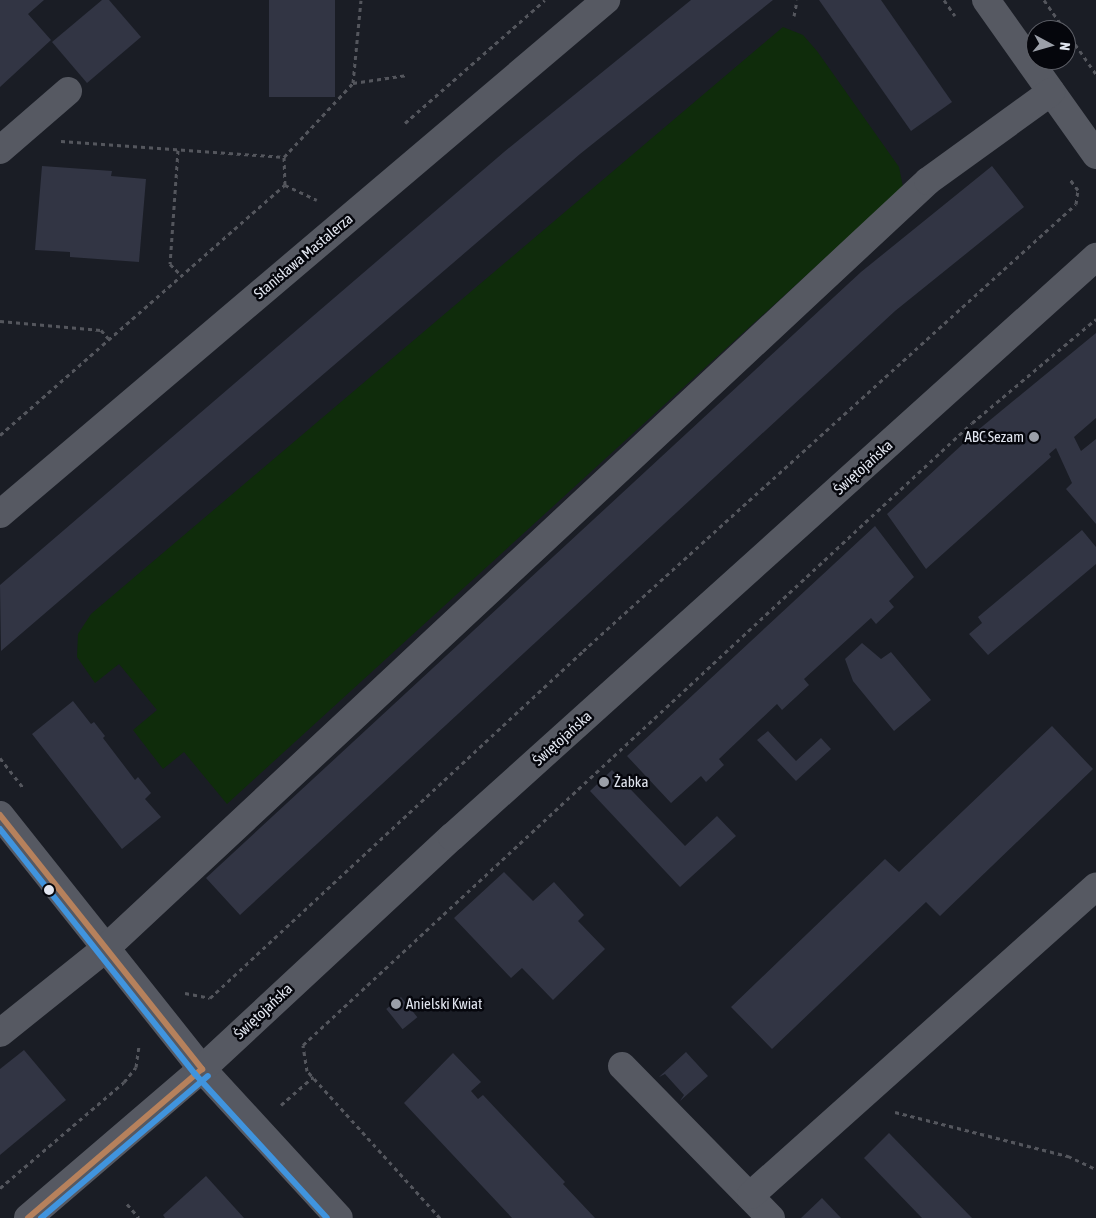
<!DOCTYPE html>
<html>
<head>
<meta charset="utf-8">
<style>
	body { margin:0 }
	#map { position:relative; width:1096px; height:1218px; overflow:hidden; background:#1a1d25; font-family:"Asap Condensed",sans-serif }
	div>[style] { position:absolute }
	.green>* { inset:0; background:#0f2c0b }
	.building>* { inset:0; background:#323544; transform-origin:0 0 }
	.path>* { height:3px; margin-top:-1.5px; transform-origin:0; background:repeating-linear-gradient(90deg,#54565d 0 4px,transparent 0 8px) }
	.minor>* { height:28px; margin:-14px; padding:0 14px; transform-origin:14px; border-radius:14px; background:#565962 }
	.bus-1>* { height:6px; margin:-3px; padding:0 3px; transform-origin:3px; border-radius:3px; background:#b6815c }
	.bus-2>* { height:6px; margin:-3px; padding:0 3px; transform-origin:3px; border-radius:3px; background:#4094de }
	.dots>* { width:14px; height:14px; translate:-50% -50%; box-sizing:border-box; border:2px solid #05060c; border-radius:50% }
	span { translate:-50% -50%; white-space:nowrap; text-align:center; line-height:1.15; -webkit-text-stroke:5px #05060c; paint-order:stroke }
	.street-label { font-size:15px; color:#e1e5ef }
	.poi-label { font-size:15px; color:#e1e5ef }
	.right { translate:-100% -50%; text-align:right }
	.left { translate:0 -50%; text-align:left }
	.north { position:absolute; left:1026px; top:20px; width:50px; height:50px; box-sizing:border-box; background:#05060c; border:1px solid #5d5f67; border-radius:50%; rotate:96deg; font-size:14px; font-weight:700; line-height:20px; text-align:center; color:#e1e5ef }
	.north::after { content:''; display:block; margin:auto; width:18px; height:22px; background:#9b9fa8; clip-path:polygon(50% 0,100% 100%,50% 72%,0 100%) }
</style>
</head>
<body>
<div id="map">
	<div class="green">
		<i style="clip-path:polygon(783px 27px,803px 35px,817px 51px,899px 167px,903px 187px,227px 804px,184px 752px,163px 769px,133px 730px,157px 710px,119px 664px,95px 683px,77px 657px,78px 634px,91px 614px)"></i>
	</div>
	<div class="building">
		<i style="clip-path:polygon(0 0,44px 0,28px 14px,51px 40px,0 87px)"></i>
		<i style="clip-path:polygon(102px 0,109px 0,141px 37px,87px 83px,52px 42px)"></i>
		<i style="left:269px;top:0;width:66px;height:97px"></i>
		<i style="clip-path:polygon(691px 0,773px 0,580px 154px,1px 651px,0 585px,504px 152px)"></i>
		<i style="clip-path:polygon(819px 0,881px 0,952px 102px,911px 131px)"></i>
		<i style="clip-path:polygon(42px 166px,112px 171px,111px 176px,146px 179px,139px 262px,70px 257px,70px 252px,35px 250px)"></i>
		<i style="clip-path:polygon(992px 166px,1024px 207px,895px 311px,240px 915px,206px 878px,861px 272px)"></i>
		<i style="clip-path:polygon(1096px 333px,1096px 418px,1074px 437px,1081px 451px,1096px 439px,1096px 524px,1066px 489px,1072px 483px,1056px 448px,1049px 454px,1051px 457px,926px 569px,887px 514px,978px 430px)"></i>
		<i style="clip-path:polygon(875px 526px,914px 577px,889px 601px,894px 607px,876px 624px,871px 618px,804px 679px,809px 685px,782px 710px,777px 704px,719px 759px,724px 765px,706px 782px,701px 776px,671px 803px,627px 756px)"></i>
		<i style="clip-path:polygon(1082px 530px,1096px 547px,1096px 564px,988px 655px,969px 634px,982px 623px,978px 617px)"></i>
		<i style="clip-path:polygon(862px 643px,881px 659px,891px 652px,931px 700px,894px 731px,853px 681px,845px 659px)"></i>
		<i style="clip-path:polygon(73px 701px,91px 724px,94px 722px,105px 736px,103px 738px,135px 780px,138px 777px,151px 793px,145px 799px,161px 817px,122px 849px,32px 734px)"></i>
		<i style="clip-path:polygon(1052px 726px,1093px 769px,940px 916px,926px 902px,772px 1049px,731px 1007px,885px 859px,899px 872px)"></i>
		<i style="clip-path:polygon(768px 731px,796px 761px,821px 738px,831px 749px,796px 781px,757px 740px)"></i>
		<i style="clip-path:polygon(612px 770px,685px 846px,717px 816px,736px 836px,680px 887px,590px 791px)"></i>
		<i style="clip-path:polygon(504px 872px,533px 901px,554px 882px,584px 915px,578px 921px,605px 949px,553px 1000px,522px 968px,511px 978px,454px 918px)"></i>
		<i style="left:401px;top:997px;width:26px;height:19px;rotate:51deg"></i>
		<i style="clip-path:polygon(24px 1050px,66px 1100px,0 1155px,0 1069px)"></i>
		<i style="clip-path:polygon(686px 1052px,708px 1076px,680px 1101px,684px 1095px,665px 1074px,659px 1077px)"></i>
		<i style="clip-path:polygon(453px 1053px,481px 1082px,471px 1091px,478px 1099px,483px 1095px,565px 1182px,563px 1184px,595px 1218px,512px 1218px,404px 1103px)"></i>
		<i style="clip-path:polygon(889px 1133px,972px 1218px,922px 1218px,864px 1158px)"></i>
		<i style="clip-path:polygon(206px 1176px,244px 1218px,165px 1218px,163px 1215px)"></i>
		<i style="clip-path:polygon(822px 1198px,841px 1218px,801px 1218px)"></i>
	</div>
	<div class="path">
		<i style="left:944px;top:0;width:19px;rotate:55deg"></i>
		<i style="left:1044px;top:0;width:37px;rotate:55deg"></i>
		<i style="left:794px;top:16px;width:16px;rotate:-79deg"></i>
		<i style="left:1066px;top:31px;width:52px;rotate:55.1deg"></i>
		<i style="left:353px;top:83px;width:55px;rotate:-8.4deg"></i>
		<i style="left:405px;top:123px;width:186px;rotate:-41.3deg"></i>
		<i style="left:61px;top:141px;width:224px;rotate:4.1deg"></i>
		<i style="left:284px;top:157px;width:101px;rotate:-47deg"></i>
		<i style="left:353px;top:83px;width:83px;rotate:-84.5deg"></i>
		<i style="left:178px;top:150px;width:114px;rotate:94deg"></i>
		<i style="left:170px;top:264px;width:17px;rotate:45deg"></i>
		<i style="left:284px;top:157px;width:28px;rotate:88deg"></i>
		<i style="left:0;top:321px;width:101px;rotate:5.1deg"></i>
		<i style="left:101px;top:330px;width:11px;rotate:49deg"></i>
		<i style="left:0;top:435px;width:379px;rotate:-41.3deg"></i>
		<i style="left:285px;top:185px;width:35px;rotate:25deg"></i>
		<i style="left:0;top:758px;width:39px;rotate:52deg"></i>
		<i style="left:185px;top:993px;width:25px;rotate:11deg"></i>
		<i style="left:210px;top:998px;width:509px;rotate:-42.93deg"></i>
		<i style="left:583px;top:651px;width:665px;rotate:-42.2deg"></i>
		<i style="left:1076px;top:204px;width:14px;rotate:-82deg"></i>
		<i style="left:1078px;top:190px;width:15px;rotate:-127deg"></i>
		<i style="left:281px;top:1105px;width:43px;rotate:-41.2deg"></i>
		<i style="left:895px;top:1112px;width:179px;rotate:14.3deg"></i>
		<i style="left:1068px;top:1156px;width:31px;rotate:25deg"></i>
		<i style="left:0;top:1188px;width:163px;rotate:-40.5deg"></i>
		<i style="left:124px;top:1082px;width:19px;rotate:-51deg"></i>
		<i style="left:136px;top:1067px;width:22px;rotate:-82deg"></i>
		<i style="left:127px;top:1204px;width:18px;rotate:49deg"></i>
		<i style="left:440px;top:1218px;width:198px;rotate:-132.1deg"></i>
		<i style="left:307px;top:1071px;width:26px;rotate:-99deg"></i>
		<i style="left:303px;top:1045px;width:913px;rotate:-42.92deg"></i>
		<i style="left:972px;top:423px;width:162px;rotate:-40deg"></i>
	</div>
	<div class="minor">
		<i style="left:986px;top:0;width:190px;rotate:54.6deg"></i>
		<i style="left:0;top:150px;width:90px;rotate:-40.9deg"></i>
		<i style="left:0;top:514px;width:795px;rotate:-40.3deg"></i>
		<i style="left:0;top:815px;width:325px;rotate:51.5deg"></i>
		<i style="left:202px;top:1069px;width:202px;rotate:47.4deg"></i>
		<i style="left:0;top:1033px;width:136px;rotate:-38.7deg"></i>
		<i style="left:106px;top:948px;width:1124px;rotate:-43.02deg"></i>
		<i style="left:928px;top:181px;width:152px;rotate:-35.9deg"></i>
		<i style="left:622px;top:1066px;width:213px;rotate:45.6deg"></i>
		<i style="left:751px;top:1195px;width:463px;rotate:-41.8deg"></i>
		<i style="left:28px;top:1218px;width:229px;rotate:-40.6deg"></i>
		<i style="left:202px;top:1069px;width:341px;rotate:-42.9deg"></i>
		<i style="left:452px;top:837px;width:867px;rotate:-42.01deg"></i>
	</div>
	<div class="bus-1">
		<i style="left:0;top:815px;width:325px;rotate:51.5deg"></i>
		<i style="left:28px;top:1218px;width:229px;rotate:-40.6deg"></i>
	</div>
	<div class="bus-2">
		<i style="left:0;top:829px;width:313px;rotate:51.5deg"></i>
		<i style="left:195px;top:1074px;width:195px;rotate:47.5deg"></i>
		<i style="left:41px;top:1218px;width:219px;rotate:-40.4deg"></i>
	</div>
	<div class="dots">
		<i style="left:1034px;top:437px;background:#9b9fa8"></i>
		<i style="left:604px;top:782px;background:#9b9fa8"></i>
		<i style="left:49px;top:890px;background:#e1e5ef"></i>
		<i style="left:396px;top:1004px;background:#9b9fa8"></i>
	</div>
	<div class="street-label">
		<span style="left:303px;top:256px;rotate:-40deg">Stanisława Mastalerza</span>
		<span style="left:863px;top:467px;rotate:-42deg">Świętojańska</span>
		<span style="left:562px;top:738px;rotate:-42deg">Świętojańska</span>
		<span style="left:263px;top:1011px;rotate:-43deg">Świętojańska</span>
	</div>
	<div class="poi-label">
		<span class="right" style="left:1024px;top:437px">ABC Sezam</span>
		<span class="left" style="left:614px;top:782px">Żabka</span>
		<span class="left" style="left:406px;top:1004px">Anielski Kwiat</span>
	</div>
	<div class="north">N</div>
</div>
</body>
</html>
